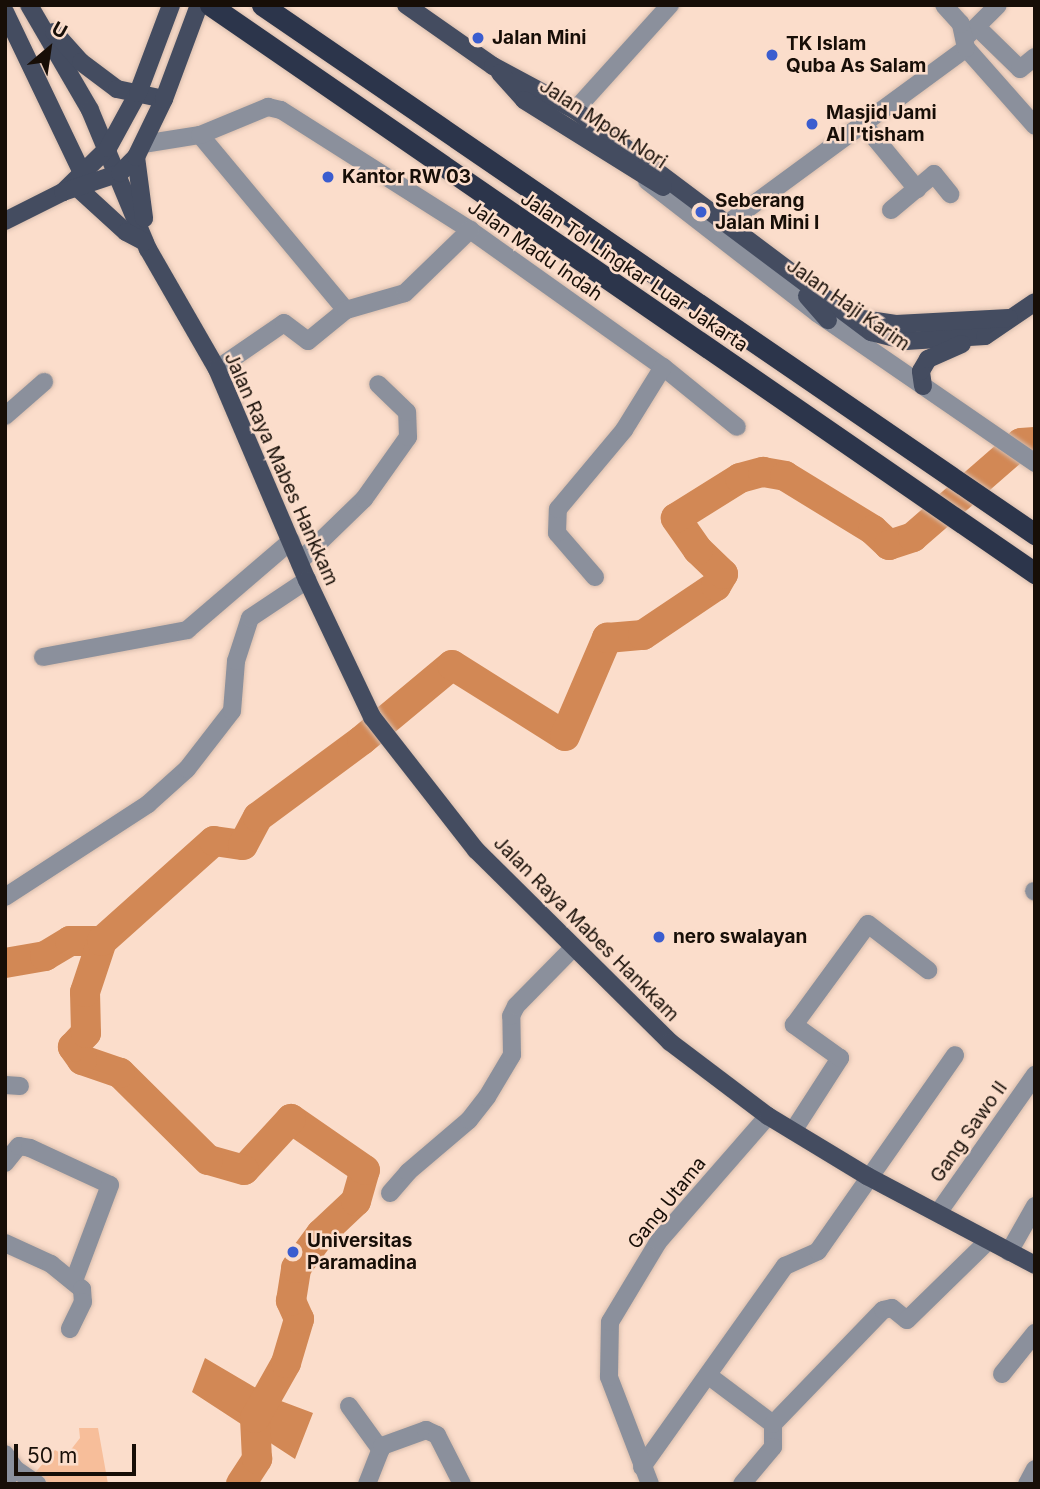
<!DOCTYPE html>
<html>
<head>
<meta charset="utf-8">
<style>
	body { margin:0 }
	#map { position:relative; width:1040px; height:1489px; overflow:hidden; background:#fbddcb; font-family:Inter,sans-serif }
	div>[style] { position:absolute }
	.green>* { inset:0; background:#f7be9a }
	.water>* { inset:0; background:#d28855 }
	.river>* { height:30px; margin:-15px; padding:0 15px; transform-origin:15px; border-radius:15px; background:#d28855 }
	.roads { filter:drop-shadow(0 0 2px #d7bcac) drop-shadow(0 0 2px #d7bcac) }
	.minor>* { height:18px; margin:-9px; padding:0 9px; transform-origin:9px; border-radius:9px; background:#8b909c }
	.major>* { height:18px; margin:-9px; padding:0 9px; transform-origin:9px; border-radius:9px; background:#444c60 }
	.highway>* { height:21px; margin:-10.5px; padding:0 10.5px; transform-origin:10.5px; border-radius:10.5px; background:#2c354b }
	.dots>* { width:19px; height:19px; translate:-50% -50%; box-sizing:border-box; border:4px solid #fbddcb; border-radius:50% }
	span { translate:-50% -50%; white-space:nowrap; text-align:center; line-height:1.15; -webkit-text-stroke:5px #fbddcb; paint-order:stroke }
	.poi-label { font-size:19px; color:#170e07; font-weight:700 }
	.left { translate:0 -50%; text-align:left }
	.street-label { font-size:19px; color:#170e07 }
	.frame { position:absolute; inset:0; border:7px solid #170e07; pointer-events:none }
	.north { position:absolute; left:14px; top:14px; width:70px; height:70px; -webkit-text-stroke:5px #fbddcb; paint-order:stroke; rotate:29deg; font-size:19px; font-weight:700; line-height:28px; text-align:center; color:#170e07 }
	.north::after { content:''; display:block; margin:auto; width:24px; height:32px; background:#170e07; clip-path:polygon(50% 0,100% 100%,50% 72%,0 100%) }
	.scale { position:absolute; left:14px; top:1444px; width:122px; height:32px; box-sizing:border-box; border:4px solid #170e07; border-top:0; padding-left:9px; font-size:21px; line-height:24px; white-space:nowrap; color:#170e07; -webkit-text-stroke:5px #fbddcb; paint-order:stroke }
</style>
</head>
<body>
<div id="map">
	<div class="green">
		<i style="clip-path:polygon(79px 1428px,98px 1428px,108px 1484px,7px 1484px,32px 1476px,55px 1450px,66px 1456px,80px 1438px)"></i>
	</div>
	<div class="water">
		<i style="clip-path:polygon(205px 1358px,273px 1398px,313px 1413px,295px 1459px,192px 1392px)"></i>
	</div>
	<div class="river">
		<i style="left:5px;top:963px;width:41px;rotate:-9.9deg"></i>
		<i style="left:45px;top:956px;width:29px;rotate:-31deg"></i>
		<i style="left:70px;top:941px;width:32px"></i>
		<i style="left:241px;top:1484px;width:30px;rotate:-57deg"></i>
		<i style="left:257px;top:1459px;width:41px;rotate:-92.8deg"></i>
		<i style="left:255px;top:1418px;width:63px;rotate:-60.6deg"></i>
		<i style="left:286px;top:1363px;width:46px;rotate:-73.5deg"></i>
		<i style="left:299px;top:1319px;width:20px;rotate:-114deg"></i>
		<i style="left:291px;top:1301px;width:33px;rotate:-81deg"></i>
		<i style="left:296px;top:1268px;width:42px;rotate:-53.7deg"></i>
		<i style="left:321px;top:1234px;width:48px;rotate:-43.3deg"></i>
		<i style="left:356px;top:1201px;width:32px;rotate:-74deg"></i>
		<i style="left:365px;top:1170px;width:90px;rotate:-145.4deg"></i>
		<i style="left:291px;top:1119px;width:69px;rotate:132.7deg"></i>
		<i style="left:244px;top:1170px;width:37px;rotate:-164deg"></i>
		<i style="left:208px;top:1160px;width:124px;rotate:-135.3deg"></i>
		<i style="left:120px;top:1073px;width:40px;rotate:-161.1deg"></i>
		<i style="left:82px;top:1060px;width:16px;rotate:-125deg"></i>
		<i style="left:73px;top:1047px;width:19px;rotate:-47deg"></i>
		<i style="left:86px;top:1033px;width:41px;rotate:-91.4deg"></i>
		<i style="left:85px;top:992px;width:54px;rotate:-71.6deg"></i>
		<i style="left:102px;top:941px;width:150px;rotate:-41.8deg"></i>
		<i style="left:214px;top:841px;width:29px;rotate:8deg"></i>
		<i style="left:243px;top:845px;width:32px;rotate:-62deg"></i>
		<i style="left:258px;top:817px;width:129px;rotate:-36.5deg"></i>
		<i style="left:362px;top:740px;width:117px;rotate:-39.8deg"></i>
		<i style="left:452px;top:665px;width:133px;rotate:32.1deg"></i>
		<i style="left:565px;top:736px;width:107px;rotate:-66.8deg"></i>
		<i style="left:607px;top:638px;width:36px;rotate:-5deg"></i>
		<i style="left:643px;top:635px;width:88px;rotate:-33.9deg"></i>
		<i style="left:716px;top:586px;width:14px;rotate:-60deg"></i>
		<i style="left:723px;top:574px;width:35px;rotate:-136deg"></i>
		<i style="left:698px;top:550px;width:39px;rotate:-125deg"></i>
		<i style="left:676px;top:518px;width:75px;rotate:-32deg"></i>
		<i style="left:740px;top:478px;width:24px;rotate:-15deg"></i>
		<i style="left:763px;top:472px;width:22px;rotate:10deg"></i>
		<i style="left:785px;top:476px;width:103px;rotate:31.5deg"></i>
		<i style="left:873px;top:530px;width:22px;rotate:43deg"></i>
		<i style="left:889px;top:545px;width:25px;rotate:-18deg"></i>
		<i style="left:913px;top:537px;width:143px;rotate:-41deg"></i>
		<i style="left:1021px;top:443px;width:14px;rotate:-4deg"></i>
	</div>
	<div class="roads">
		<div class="minor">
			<i style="left:977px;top:27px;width:60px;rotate:44.3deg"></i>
			<i style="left:1020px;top:69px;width:19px;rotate:-39deg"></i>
			<i style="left:968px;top:35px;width:42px;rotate:-45deg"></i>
			<i style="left:966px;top:48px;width:104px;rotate:48.5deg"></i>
			<i style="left:575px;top:110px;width:142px;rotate:-47.9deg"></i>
			<i style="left:865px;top:126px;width:82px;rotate:50.5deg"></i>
			<i style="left:200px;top:135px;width:228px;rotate:50.2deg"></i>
			<i style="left:143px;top:144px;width:58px;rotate:-9deg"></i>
			<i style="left:200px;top:135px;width:74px;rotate:-22.4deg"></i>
			<i style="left:268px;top:107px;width:13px;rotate:13deg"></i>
			<i style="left:281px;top:110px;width:224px;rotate:32.4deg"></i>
			<i style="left:470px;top:230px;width:237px;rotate:35.4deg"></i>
			<i style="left:663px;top:367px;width:95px;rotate:39deg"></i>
			<i style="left:647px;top:181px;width:215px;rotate:37.8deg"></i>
			<i style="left:817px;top:313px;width:265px;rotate:34.5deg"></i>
			<i style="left:891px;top:210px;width:56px;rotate:-39.9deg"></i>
			<i style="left:934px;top:174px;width:26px;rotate:51deg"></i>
			<i style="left:724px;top:226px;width:300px;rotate:-36.3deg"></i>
			<i style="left:966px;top:48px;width:25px;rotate:-102deg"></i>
			<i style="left:961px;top:24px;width:25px;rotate:-132deg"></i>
			<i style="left:217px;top:369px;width:81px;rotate:-34.5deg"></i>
			<i style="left:284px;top:323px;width:30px;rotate:37deg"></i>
			<i style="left:308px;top:341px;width:49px;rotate:-39.2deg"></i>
			<i style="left:346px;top:310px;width:61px;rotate:-16.1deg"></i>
			<i style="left:405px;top:293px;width:91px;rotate:-44.1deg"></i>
			<i style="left:5px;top:416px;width:52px;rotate:-41.1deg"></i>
			<i style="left:300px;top:561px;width:89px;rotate:-44.1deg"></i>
			<i style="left:364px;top:499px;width:76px;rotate:-54.6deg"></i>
			<i style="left:408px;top:437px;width:25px;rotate:-92deg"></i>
			<i style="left:407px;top:412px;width:40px;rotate:-136deg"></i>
			<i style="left:595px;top:577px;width:58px;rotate:-130.8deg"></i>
			<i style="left:557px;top:533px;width:24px;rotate:-88deg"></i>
			<i style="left:558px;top:509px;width:103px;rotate:-50.1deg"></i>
			<i style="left:624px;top:430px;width:74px;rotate:-58.2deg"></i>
			<i style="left:43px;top:657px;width:147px;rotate:-10.6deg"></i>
			<i style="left:187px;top:630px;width:137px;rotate:-40.6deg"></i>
			<i style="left:1034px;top:891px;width:1px;rotate:45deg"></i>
			<i style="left:5px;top:897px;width:171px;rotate:-33deg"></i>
			<i style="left:148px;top:804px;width:52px;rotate:-41.9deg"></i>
			<i style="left:187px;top:769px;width:73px;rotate:-52.2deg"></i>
			<i style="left:232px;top:711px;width:50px;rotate:-85.4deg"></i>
			<i style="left:236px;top:661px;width:45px;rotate:-72deg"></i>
			<i style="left:250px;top:618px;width:69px;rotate:-33.7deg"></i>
			<i style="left:5px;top:1085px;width:15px;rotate:4deg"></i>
			<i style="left:793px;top:1131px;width:87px;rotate:-57.2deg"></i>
			<i style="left:840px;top:1058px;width:57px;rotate:-144.3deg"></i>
			<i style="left:794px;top:1025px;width:125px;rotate:-53.8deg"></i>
			<i style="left:868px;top:924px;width:76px;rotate:37.5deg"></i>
			<i style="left:5px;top:1163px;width:22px;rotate:-51deg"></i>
			<i style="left:19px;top:1146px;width:11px;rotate:10deg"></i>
			<i style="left:30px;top:1148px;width:88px;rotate:24.8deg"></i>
			<i style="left:110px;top:1185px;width:103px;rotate:110.6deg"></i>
			<i style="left:390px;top:1193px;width:28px;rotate:-49deg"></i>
			<i style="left:408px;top:1172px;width:80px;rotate:-40.4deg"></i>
			<i style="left:469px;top:1120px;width:29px;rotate:-52deg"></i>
			<i style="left:487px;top:1097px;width:49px;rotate:-59.2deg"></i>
			<i style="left:512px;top:1055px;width:39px;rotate:-91deg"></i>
			<i style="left:511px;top:1016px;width:11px;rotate:-63deg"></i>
			<i style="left:516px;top:1006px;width:80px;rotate:-45.5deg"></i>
			<i style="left:938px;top:1213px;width:169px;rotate:-54.9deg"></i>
			<i style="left:5px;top:1243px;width:51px;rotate:24.5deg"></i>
			<i style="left:51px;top:1264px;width:40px;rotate:39deg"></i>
			<i style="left:82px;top:1289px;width:13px;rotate:86deg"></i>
			<i style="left:83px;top:1302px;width:30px;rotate:116deg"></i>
			<i style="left:1009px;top:1252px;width:53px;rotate:-60.5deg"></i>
			<i style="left:1002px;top:1374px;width:53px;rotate:-51.2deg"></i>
			<i style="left:709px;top:1376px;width:80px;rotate:36.9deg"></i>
			<i style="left:773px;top:1424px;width:23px;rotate:90deg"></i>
			<i style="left:773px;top:1447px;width:48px;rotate:130deg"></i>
			<i style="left:349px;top:1406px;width:54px;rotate:54deg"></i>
			<i style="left:773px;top:1424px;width:158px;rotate:-46deg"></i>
			<i style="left:883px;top:1310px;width:9px;rotate:-13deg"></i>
			<i style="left:892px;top:1308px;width:19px;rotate:39deg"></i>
			<i style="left:907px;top:1320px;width:112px;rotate:-44.3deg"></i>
			<i style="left:5px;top:1454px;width:18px;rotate:56deg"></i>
			<i style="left:15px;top:1469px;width:16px;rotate:130deg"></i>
			<i style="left:642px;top:1467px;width:247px;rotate:-54.6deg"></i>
			<i style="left:785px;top:1266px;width:36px;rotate:-24deg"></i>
			<i style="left:818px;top:1251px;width:239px;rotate:-55deg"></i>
			<i style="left:15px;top:1469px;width:27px;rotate:34deg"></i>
			<i style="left:367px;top:1484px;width:41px;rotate:-68.5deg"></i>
			<i style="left:382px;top:1446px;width:47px;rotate:-20deg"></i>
			<i style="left:426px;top:1430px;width:12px;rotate:24deg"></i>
			<i style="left:437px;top:1435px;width:55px;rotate:63deg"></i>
			<i style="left:650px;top:1484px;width:115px;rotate:-111deg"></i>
			<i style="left:609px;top:1377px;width:55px;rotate:-89deg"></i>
			<i style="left:610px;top:1322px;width:93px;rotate:-59deg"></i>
			<i style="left:658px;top:1242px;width:167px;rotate:-48.9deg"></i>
			<i style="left:1027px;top:1484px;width:17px;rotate:-62deg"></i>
		</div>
		<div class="major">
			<i style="left:29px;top:5px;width:121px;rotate:59.8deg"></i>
			<i style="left:90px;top:110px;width:151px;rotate:67.4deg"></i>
			<i style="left:148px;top:249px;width:138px;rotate:60.1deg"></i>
			<i style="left:217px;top:369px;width:229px;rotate:66.9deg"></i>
			<i style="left:307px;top:580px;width:152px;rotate:64.6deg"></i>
			<i style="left:372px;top:717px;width:169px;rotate:52deg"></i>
			<i style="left:476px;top:850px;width:273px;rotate:44.7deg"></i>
			<i style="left:670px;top:1042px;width:123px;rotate:37.1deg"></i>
			<i style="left:768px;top:1116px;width:116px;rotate:31.2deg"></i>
			<i style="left:867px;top:1176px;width:190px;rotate:27.9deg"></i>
			<i style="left:406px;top:5px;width:106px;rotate:35deg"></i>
			<i style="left:493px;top:66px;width:93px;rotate:28.2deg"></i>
			<i style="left:575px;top:110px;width:370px;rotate:36.9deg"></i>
			<i style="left:871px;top:332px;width:36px;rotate:14deg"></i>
			<i style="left:906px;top:341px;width:79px;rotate:-3.6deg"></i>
			<i style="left:985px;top:336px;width:60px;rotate:-34.2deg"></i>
			<i style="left:5px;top:12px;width:178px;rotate:64.4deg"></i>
			<i style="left:54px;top:32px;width:40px;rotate:48deg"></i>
			<i style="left:81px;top:62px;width:45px;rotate:36.9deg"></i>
			<i style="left:117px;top:89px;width:48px;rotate:12deg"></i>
			<i style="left:500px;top:73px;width:36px;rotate:48deg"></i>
			<i style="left:524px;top:100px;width:164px;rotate:32deg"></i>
			<i style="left:136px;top:157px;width:62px;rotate:82.5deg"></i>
			<i style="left:80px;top:190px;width:62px;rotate:42.4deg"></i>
			<i style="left:126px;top:232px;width:21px;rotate:28deg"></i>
			<i style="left:63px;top:192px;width:63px;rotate:-44.4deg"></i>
			<i style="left:108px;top:148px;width:63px;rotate:-61.4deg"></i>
			<i style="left:138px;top:93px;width:94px;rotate:-69.4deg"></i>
			<i style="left:5px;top:221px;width:65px;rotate:-26.6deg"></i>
			<i style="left:63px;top:192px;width:60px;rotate:-18.4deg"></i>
			<i style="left:120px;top:173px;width:23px;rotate:-45deg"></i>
			<i style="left:136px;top:157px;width:64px;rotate:-64.2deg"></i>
			<i style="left:164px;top:99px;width:100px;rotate:-69.6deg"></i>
			<i style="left:807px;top:296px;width:32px;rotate:49deg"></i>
			<i style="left:856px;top:318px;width:40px;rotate:8.5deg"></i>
			<i style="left:896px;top:324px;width:113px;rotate:-3deg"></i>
			<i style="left:923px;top:386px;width:15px;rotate:-98deg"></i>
			<i style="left:921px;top:371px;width:14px;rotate:-60deg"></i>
			<i style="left:928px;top:359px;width:37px;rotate:-24deg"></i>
		</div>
		<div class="highway">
			<i style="left:210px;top:5px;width:1002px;rotate:34.55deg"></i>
			<i style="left:262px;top:5px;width:937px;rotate:34.39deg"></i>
		</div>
	</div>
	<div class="dots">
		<i style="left:478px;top:38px;background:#3b5dcf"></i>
		<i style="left:772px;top:55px;background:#3b5dcf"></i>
		<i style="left:812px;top:124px;background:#3b5dcf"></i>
		<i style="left:328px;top:177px;background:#3b5dcf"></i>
		<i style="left:701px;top:212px;background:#3b5dcf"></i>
		<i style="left:659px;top:937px;background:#3b5dcf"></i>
		<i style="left:293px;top:1252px;background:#3b5dcf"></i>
	</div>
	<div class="poi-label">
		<span class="left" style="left:492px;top:38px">Jalan Mini</span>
		<span class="left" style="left:786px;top:55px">TK Islam<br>Quba As Salam</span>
		<span class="left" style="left:826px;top:124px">Masjid Jami<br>Al I'tisham</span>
		<span class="left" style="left:342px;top:177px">Kantor RW 03</span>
		<span class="left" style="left:715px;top:212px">Seberang<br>Jalan Mini I</span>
		<span class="left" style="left:673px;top:937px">nero swalayan</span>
		<span class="left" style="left:307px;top:1252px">Universitas<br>Paramadina</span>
	</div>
	<div class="street-label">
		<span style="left:603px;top:124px;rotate:33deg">Jalan Mpok Nori</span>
		<span style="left:535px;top:251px;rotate:35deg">Jalan Madu Indah</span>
		<span style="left:634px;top:272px;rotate:34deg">Jalan Tol Lingkar Luar Jakarta</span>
		<span style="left:848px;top:305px;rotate:35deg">Jalan Haji Karim</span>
		<span style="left:281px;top:469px;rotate:66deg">Jalan Raya Mabes Hankkam</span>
		<span style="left:586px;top:929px;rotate:45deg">Jalan Raya Mabes Hankkam</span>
		<span style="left:969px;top:1132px;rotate:-55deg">Gang Sawo II</span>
		<span style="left:667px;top:1203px;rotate:-51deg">Gang Utama</span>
	</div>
	<div class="frame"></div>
	<div class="north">U</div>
	<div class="scale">50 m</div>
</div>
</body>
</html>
